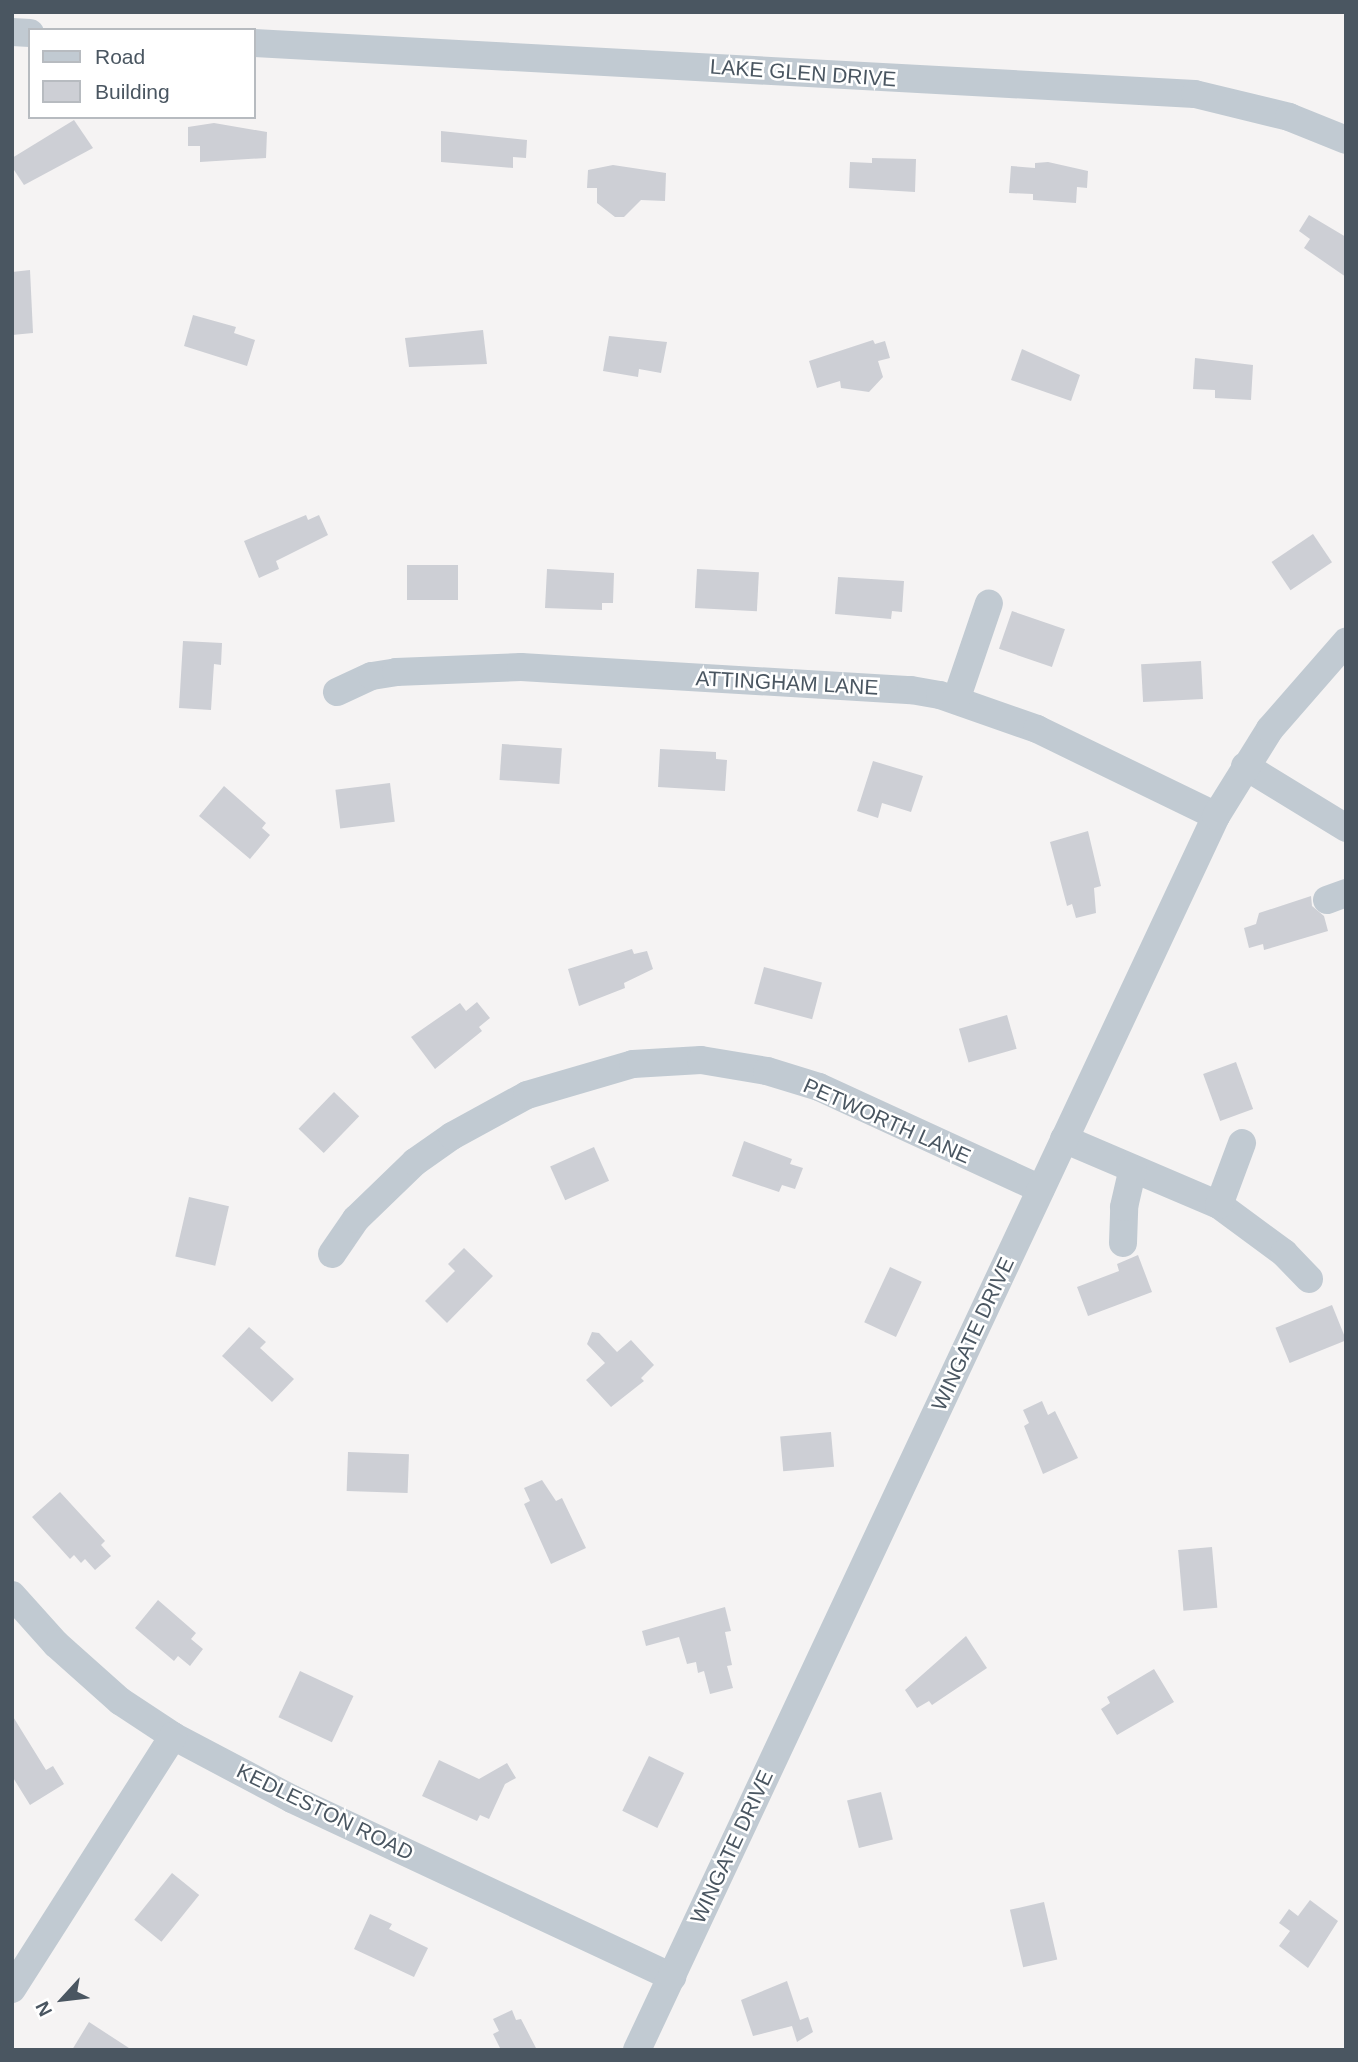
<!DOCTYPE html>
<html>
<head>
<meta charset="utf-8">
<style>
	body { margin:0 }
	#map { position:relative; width:1358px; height:2062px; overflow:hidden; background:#f5f3f3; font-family:Helvetica,sans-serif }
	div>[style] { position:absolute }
	.building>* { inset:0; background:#cdcfd5; transform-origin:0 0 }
	.minor>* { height:28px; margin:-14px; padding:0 14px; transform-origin:14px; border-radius:14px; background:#c1cad2 }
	span { translate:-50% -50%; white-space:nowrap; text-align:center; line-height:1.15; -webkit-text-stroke:5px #fff; paint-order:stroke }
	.street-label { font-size:21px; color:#4a5661 }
	.frame { position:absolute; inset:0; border:14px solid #4a5661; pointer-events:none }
	.legend { position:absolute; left:28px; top:28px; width:228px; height:91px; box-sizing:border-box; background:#fff; border:2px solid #b7bbc0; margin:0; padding:9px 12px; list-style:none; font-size:21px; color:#4a5661 }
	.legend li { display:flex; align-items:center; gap:14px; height:35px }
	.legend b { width:35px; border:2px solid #b7bbc0 }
	.north { position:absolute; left:28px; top:1964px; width:70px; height:70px; -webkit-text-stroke:5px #fff; paint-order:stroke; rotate:243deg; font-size:19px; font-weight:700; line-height:28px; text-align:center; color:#4a5661 }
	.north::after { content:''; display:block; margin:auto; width:24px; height:32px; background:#4a5661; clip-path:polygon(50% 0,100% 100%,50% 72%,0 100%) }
</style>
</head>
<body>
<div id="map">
	<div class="building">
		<i style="clip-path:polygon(74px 120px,93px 148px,24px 185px,12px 167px,12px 158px)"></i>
		<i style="clip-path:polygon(214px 123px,267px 132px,266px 158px,200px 162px,200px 146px,188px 146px,188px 127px)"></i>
		<i style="clip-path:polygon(441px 131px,527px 140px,526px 158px,513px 157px,513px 168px,441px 162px)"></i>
		<i style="clip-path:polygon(872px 158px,916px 159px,915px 192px,849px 188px,850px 162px,872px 163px)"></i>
		<i style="clip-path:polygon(1048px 162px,1088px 171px,1087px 188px,1077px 187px,1076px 203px,1033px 200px,1033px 194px,1009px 193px,1011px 166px,1035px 168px,1035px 163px)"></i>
		<i style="clip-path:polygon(613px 165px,666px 173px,665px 201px,641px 200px,624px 217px,615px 217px,597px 203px,597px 188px,587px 188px,588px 170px)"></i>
		<i style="clip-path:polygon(1309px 215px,1346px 237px,1346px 277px,1304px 248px,1310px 239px,1299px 231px)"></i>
		<i style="clip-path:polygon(30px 270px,33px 333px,12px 335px,12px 272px)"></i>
		<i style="clip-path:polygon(193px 315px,236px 327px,234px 333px,255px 340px,247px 366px,184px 346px)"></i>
		<i style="clip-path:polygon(483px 330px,487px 364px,409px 367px,405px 338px)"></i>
		<i style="clip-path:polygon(609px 336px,667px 342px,661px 373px,639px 369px,638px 377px,603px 371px)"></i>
		<i style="clip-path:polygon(873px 340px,875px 344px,885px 341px,890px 358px,878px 361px,883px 377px,869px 392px,841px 388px,840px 381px,817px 388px,809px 361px)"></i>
		<i style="clip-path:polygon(1022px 349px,1080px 375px,1071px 401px,1011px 380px)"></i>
		<i style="clip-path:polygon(1195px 358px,1253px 365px,1251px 400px,1215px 398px,1215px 390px,1193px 389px)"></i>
		<i style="clip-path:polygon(306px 515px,308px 520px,319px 515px,328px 535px,276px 561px,279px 569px,259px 578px,244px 541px)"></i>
		<i style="left:1313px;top:534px;width:34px;height:50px;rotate:56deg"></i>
		<i style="left:458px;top:565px;width:35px;height:51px;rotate:90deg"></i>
		<i style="clip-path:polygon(547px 569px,614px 573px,613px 603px,602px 603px,602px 610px,545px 608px)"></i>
		<i style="left:697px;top:569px;width:62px;height:39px;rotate:3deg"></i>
		<i style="clip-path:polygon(838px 577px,904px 581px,902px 612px,892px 611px,891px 619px,835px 614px)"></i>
		<i style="left:1012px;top:611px;width:56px;height:40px;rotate:19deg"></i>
		<i style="clip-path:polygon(183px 641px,222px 643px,221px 665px,214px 664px,211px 710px,179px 708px)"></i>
		<i style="left:1201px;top:661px;width:38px;height:60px;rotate:87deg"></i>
		<i style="left:502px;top:744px;width:60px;height:36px;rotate:4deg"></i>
		<i style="clip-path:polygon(660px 749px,716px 752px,716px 759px,727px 760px,725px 791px,658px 787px)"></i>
		<i style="clip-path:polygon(873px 761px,923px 776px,911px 812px,882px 803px,878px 818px,857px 811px)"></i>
		<i style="left:390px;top:783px;width:39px;height:55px;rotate:83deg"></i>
		<i style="clip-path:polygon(224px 786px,266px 823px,262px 828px,270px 835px,250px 859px,199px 816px)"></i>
		<i style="clip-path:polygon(1088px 831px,1101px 886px,1094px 888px,1096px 913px,1076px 918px,1072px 904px,1067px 906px,1050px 842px)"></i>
		<i style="clip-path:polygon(1311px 896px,1312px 906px,1324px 916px,1328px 931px,1264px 950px,1263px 944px,1249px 948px,1244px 928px,1256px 924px,1259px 913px)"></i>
		<i style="clip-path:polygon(632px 949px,634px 954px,647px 951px,653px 969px,624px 983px,625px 988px,579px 1006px,568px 969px)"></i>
		<i style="left:764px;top:967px;width:60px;height:38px;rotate:15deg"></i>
		<i style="clip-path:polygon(477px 1002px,490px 1018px,479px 1027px,482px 1031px,435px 1069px,411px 1037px,460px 1003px,466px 1011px)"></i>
		<i style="left:1007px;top:1015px;width:35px;height:50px;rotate:74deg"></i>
		<i style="left:1236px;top:1062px;width:50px;height:35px;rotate:70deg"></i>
		<i style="left:334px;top:1092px;width:35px;height:51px;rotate:44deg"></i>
		<i style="clip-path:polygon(744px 1141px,792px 1159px,790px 1164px,803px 1168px,795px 1189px,782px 1185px,779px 1192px,732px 1176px)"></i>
		<i style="left:594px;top:1147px;width:37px;height:48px;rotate:66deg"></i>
		<i style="left:189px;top:1197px;width:41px;height:61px;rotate:13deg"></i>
		<i style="clip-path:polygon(464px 1248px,493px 1276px,447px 1323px,425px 1301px,455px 1271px,448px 1264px)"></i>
		<i style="clip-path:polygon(1138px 1255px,1152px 1292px,1088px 1316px,1077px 1287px,1119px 1271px,1117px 1264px)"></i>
		<i style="left:890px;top:1267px;width:35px;height:61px;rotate:25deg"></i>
		<i style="left:1332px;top:1305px;width:38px;height:61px;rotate:68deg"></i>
		<i style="clip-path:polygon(249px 1327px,266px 1342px,260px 1348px,294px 1379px,272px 1402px,222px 1356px)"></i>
		<i style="clip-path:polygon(592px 1332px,599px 1333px,617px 1352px,631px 1340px,654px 1365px,641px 1378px,644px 1381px,611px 1407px,586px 1380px,605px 1363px,587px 1344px)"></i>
		<i style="clip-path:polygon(1042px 1401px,1048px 1415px,1055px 1411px,1078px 1458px,1043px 1474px,1024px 1426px,1029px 1423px,1023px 1410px)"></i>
		<i style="left:831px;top:1432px;width:35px;height:51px;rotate:85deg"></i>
		<i style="left:348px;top:1452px;width:61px;height:39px;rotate:2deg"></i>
		<i style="clip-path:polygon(542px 1480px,556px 1501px,562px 1498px,586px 1548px,551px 1564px,524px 1504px,530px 1501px,524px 1488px)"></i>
		<i style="clip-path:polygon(60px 1492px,105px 1541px,101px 1545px,111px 1556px,95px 1570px,85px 1559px,81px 1563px,74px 1555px,70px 1559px,32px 1517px)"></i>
		<i style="left:1212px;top:1547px;width:61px;height:34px;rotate:85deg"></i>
		<i style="clip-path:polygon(158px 1600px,196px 1633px,191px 1639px,203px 1649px,190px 1666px,178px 1656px,174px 1661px,135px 1628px)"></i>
		<i style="clip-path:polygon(725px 1607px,731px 1631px,725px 1632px,732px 1665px,727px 1666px,733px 1688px,710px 1694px,704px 1671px,698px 1673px,696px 1662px,687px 1664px,679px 1637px,646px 1646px,642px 1631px)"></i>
		<i style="clip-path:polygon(966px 1636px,987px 1668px,932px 1705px,929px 1701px,917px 1708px,905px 1690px)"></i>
		<i style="clip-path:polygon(1154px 1669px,1174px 1702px,1117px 1735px,1101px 1709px,1110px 1703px,1107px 1697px)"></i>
		<i style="left:300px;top:1671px;width:59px;height:51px;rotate:25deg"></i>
		<i style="clip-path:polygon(12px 1715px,46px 1770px,53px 1766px,64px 1784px,30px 1805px,12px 1776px)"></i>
		<i style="left:649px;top:1756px;width:39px;height:61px;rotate:26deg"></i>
		<i style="clip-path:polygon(439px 1760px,479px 1779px,507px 1763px,516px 1778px,505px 1784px,489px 1819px,480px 1815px,477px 1821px,422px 1796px)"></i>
		<i style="left:881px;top:1792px;width:49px;height:35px;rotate:76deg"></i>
		<i style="left:172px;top:1873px;width:35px;height:60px;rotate:39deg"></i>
		<i style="clip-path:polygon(1310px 1900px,1338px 1921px,1308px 1968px,1279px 1946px,1290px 1931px,1279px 1923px,1289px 1909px,1298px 1916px)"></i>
		<i style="left:1044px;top:1902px;width:59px;height:35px;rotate:77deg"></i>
		<i style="clip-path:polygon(370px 1914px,392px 1924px,389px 1929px,428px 1948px,414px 1977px,354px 1949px)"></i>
		<i style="clip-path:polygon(787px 1981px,800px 2020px,808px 2017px,813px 2032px,797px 2042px,792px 2026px,753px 2036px,741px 2000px)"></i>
		<i style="clip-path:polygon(512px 2010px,516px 2020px,521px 2019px,537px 2050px,501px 2050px,493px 2034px,499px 2031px,493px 2019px)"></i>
		<i style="clip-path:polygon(89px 2022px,132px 2050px,72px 2050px)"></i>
	</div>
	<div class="minor">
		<i style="left:12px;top:32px;width:18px;rotate:3deg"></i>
		<i style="left:254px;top:43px;width:942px;rotate:3.1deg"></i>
		<i style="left:1195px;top:94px;width:97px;rotate:13.7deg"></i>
		<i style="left:1289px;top:117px;width:61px;rotate:22deg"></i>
		<i style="left:337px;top:692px;width:38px;rotate:-25deg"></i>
		<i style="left:372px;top:676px;width:24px;rotate:-9deg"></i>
		<i style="left:396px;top:672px;width:125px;rotate:-2.3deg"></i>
		<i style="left:521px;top:667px;width:391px;rotate:3.4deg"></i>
		<i style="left:911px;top:690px;width:29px;rotate:10deg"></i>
		<i style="left:940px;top:695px;width:103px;rotate:19.3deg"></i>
		<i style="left:1037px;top:729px;width:199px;rotate:25.9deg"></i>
		<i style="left:956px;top:700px;width:102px;rotate:-71.2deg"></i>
		<i style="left:1245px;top:766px;width:119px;rotate:31.5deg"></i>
		<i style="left:1327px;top:900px;width:20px;rotate:-20deg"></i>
		<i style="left:1064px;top:1139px;width:168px;rotate:23.1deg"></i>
		<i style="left:1219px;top:1205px;width:81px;rotate:36.4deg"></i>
		<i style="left:1284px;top:1253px;width:36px;rotate:46deg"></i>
		<i style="left:1219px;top:1205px;width:66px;rotate:-69.6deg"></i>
		<i style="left:1123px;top:1243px;width:36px;rotate:-88deg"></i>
		<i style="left:1124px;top:1207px;width:39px;rotate:-77deg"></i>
		<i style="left:332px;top:1254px;width:42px;rotate:-55.6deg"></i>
		<i style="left:356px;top:1219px;width:82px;rotate:-44deg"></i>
		<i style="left:415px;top:1162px;width:45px;rotate:-35.1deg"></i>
		<i style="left:452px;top:1136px;width:85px;rotate:-28.7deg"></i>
		<i style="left:527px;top:1095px;width:110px;rotate:-16.3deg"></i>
		<i style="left:633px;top:1064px;width:68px;rotate:-3.4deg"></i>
		<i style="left:701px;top:1060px;width:67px;rotate:9.5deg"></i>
		<i style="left:767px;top:1071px;width:54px;rotate:17.1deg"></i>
		<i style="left:819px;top:1087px;width:244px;rotate:24.7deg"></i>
		<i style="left:12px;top:1595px;width:66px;rotate:48.1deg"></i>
		<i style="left:56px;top:1644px;width:86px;rotate:41.7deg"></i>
		<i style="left:120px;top:1701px;width:64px;rotate:33.4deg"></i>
		<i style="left:173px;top:1736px;width:135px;rotate:27.9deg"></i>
		<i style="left:292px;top:1799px;width:420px;rotate:25.1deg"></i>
		<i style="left:12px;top:1989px;width:300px;rotate:-57.5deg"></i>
		<i style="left:637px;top:2050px;width:1363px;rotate:-64.86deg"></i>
		<i style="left:1216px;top:816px;width:102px;rotate:-58.2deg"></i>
		<i style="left:1270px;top:729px;width:116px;rotate:-48.9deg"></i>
	</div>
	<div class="street-label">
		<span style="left:803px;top:73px;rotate:4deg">LAKE GLEN DRIVE</span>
		<span style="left:787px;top:683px;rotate:3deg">ATTINGHAM LANE</span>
		<span style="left:887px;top:1121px;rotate:24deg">PETWORTH LANE</span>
		<span style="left:973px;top:1334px;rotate:-65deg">WINGATE DRIVE</span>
		<span style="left:325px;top:1812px;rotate:26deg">KEDLESTON ROAD</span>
		<span style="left:732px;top:1847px;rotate:-65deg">WINGATE DRIVE</span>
	</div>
	<div class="frame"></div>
	<ul class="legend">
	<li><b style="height:9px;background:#c1cad2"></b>Road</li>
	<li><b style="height:19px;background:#cdcfd5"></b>Building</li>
	</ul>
	<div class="north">N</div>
</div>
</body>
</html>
